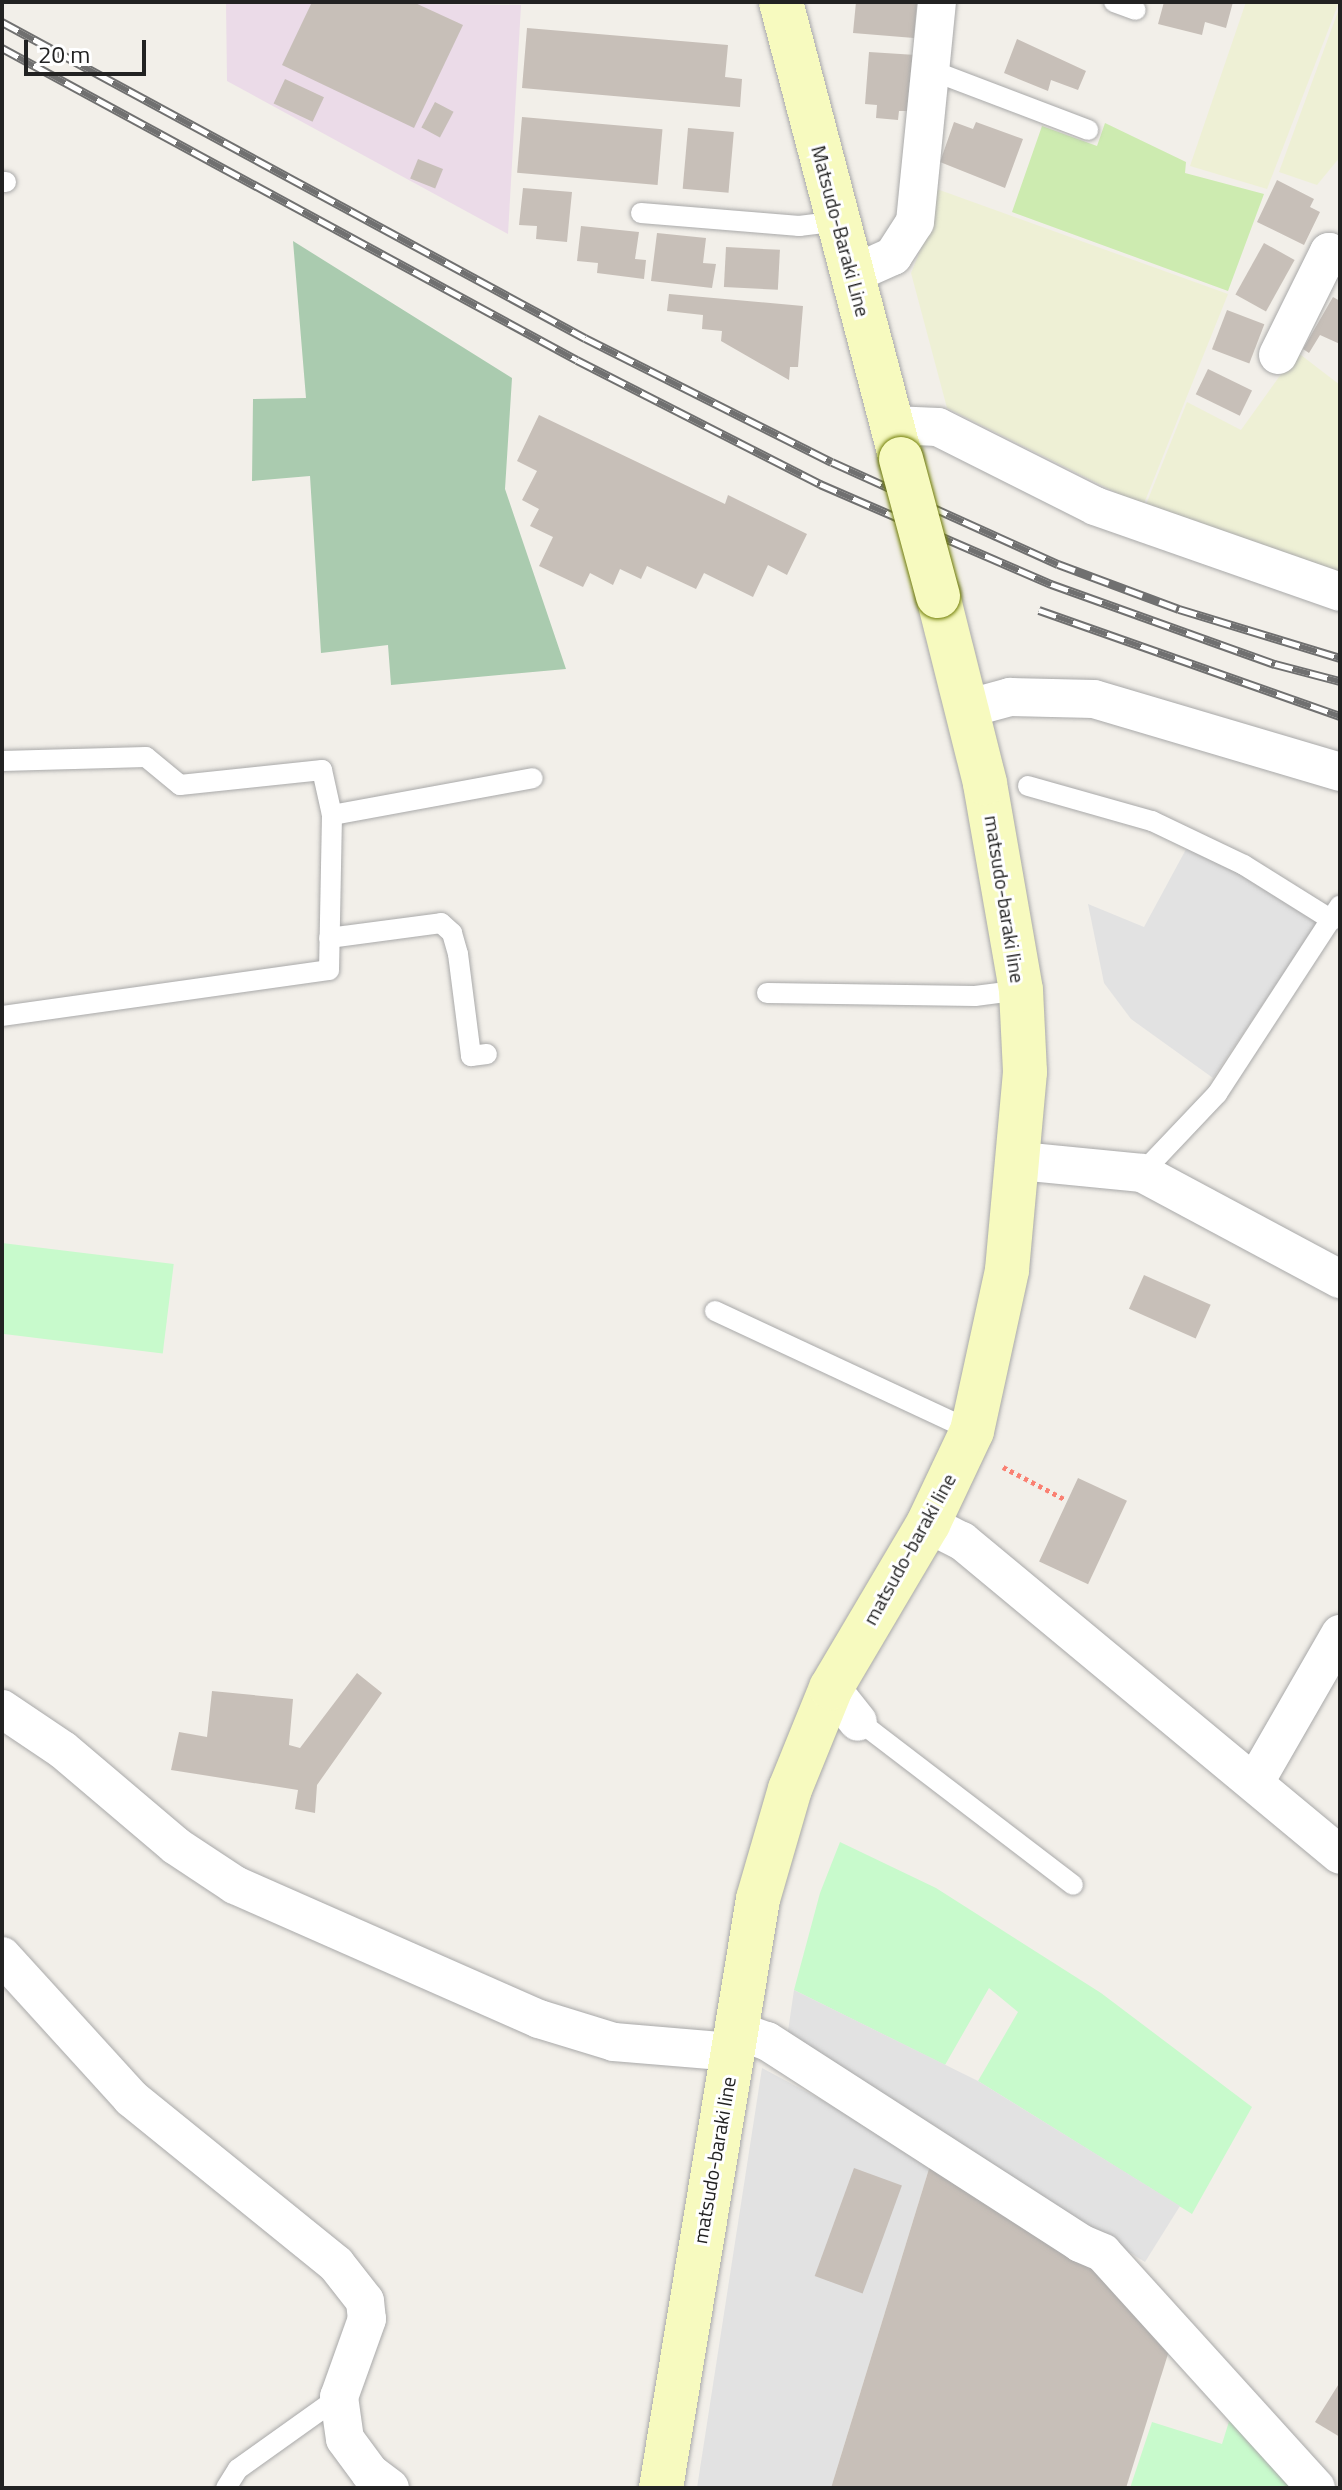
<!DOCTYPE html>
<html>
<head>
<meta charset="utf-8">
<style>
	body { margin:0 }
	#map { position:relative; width:1342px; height:2490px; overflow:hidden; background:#f2efe9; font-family:"Titillium Web",sans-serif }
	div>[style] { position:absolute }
	.industrial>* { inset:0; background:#ebdbe8 }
	.farmland>* { inset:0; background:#eef0d5 }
	.grass>* { inset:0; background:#cdebb0 }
	.cemetery>* { inset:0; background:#aacbaf }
	.park>* { inset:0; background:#c8facc; transform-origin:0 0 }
	.parking>* { inset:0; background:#e2e2e2 }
	.building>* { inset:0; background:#c7bfb8; transform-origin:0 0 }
	.path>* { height:5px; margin-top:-2.5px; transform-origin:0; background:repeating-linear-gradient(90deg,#fa8072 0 4px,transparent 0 8px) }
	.roads { filter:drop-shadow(0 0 2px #a9a9a9) drop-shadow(0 0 2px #a9a9a9) }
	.lane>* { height:20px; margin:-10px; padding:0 10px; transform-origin:10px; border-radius:10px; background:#fff }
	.street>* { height:38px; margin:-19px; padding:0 19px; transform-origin:19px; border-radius:19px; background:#fff }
	.secondary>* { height:44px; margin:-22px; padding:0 22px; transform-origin:22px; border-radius:22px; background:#f7fabf }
	.rail>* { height:9px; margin-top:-4.5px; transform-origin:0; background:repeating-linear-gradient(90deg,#fff 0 18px,#707070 0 36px); box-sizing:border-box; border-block:2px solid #707070 }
	.bridges { filter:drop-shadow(0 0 2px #707d05) drop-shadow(0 0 2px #707d05) }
	.secondary-bridge>* { height:44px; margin:-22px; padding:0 22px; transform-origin:22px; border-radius:22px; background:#f7fabf }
	span { translate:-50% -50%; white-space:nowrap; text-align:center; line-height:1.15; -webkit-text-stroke:6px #fff; paint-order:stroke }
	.street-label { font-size:20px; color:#222 }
	.frame { position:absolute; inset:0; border:4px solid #222; pointer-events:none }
	.scale { position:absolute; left:24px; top:40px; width:122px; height:36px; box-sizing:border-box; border:4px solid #222; border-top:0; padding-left:10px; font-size:24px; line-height:28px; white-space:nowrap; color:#222; -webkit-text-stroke:6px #fff; paint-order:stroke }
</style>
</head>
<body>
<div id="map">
	<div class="industrial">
		<i style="clip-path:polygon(226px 2px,521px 5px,508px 234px,227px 81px)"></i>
	</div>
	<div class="farmland">
		<i style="clip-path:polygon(1246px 2px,1339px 2px,1267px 189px,1190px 166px)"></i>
		<i style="clip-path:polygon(1340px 6px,1340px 157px,1317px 185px,1279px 172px)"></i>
		<i style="clip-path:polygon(934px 188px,1228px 294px,1143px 506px,947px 408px,911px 273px,928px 232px)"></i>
		<i style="clip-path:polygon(1297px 352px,1340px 385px,1340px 575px,1145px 507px,1187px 402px,1241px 430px)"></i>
	</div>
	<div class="grass">
		<i style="clip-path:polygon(1105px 123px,1186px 162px,1185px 173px,1264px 194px,1228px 291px,1012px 212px,1042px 126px,1097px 146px)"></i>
	</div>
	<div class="cemetery">
		<i style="clip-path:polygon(293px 241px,512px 378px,505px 489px,566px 669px,391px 685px,388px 645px,321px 653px,310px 476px,252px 481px,253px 399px,306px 398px)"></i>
	</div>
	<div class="park">
		<i style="left:2px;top:1243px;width:173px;height:90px;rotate:7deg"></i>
		<i style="clip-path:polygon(840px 1842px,936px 1888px,1101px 1993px,1252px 2107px,1192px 2214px,978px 2081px,1018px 2012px,989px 1988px,945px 2065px,794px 1990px,820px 1893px)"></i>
		<i style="clip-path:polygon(1231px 2415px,1294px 2488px,1130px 2488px,1152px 2422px,1222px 2444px)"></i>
	</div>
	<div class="parking">
		<i style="clip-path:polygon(1191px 840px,1329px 906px,1213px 1078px,1131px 1019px,1104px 983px,1088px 904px,1144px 927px)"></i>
		<i style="clip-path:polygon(794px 1990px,978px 2081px,1180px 2206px,1145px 2262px,787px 2038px)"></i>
		<i style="clip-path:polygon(762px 2068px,932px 2159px,831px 2488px,697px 2488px)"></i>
	</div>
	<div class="building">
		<i style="clip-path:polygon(312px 2px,413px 2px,463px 25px,414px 128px,282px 65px)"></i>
		<i style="clip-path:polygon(856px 2px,917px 2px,914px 38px,853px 33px)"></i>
		<i style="clip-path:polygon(1164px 2px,1233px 2px,1226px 28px,1205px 22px,1202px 35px,1158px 24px)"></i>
		<i style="clip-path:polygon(527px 28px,728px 45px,725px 77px,742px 79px,740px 107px,522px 88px)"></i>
		<i style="clip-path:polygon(1017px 39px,1086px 71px,1078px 90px,1051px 80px,1048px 91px,1004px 73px)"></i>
		<i style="clip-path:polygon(869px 52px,916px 55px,912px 111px,899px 111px,898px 120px,876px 118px,877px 105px,865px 104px)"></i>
		<i style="left:285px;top:79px;width:43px;height:27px;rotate:25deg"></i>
		<i style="left:435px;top:102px;width:21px;height:29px;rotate:28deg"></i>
		<i style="left:522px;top:117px;width:141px;height:56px;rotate:5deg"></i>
		<i style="clip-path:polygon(954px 122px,973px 129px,976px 122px,1023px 139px,1005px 188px,940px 162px)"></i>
		<i style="left:688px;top:128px;width:46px;height:61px;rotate:5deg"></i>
		<i style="left:418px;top:159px;width:27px;height:21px;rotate:22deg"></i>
		<i style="clip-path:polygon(1277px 180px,1314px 199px,1310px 207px,1320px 212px,1304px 245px,1257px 222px)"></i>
		<i style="clip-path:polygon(523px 188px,572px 192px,567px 242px,536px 239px,537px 226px,519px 225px)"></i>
		<i style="clip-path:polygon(581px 226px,639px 232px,635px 259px,646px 260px,644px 279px,597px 273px,598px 263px,577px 261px)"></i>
		<i style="clip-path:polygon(657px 233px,706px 238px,703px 263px,716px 264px,712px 288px,651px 281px)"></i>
		<i style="left:1264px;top:243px;width:35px;height:59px;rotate:29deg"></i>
		<i style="left:726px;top:247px;width:54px;height:40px;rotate:3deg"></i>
		<i style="clip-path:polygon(669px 294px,803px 306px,798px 367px,790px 367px,789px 380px,721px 341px,722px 331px,702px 329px,703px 315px,667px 311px)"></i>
		<i style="clip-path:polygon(1333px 297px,1340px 301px,1340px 344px,1320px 335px,1309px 353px,1303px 349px)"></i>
		<i style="left:1227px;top:310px;width:40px;height:42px;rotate:21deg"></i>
		<i style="left:1208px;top:369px;width:49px;height:28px;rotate:26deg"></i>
		<i style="clip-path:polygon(539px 415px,725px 504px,728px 495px,807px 534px,787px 575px,768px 565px,753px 597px,704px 573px,696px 589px,647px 566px,641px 579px,620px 569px,613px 585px,590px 573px,583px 587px,539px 566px,553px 537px,530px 526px,539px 509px,522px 500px,537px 471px,517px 461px)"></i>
		<i style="left:1144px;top:1275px;width:73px;height:37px;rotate:24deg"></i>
		<i style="left:1078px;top:1478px;width:54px;height:92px;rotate:25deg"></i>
		<i style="clip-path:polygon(357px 1673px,382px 1693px,317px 1785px,315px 1813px,295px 1809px,298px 1790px,171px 1770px,179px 1732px,207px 1737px,212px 1691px,293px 1699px,289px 1745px,300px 1748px)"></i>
		<i style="clip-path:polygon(932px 2159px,1109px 2266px,1173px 2338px,1126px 2488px,831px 2488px)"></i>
		<i style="left:854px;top:2168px;width:51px;height:115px;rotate:20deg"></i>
		<i style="clip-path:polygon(1340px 2382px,1340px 2437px,1315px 2422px)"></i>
	</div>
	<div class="path">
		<i style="left:1003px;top:1467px;width:71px;rotate:27.6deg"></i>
	</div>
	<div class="roads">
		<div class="lane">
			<i style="left:1114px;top:2px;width:23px;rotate:20deg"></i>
			<i style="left:933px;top:71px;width:166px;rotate:20.8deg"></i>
			<i style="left:2px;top:182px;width:4px"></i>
			<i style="left:641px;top:213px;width:159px;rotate:4.7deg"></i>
			<i style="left:799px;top:226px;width:39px;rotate:-7deg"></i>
			<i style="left:2px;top:761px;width:144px;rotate:-1.6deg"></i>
			<i style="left:146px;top:757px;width:44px;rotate:39.5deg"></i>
			<i style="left:180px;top:785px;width:143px;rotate:-6deg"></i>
			<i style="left:322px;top:770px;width:46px;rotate:77.5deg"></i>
			<i style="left:332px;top:815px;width:155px;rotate:91.1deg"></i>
			<i style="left:329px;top:970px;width:330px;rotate:172deg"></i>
			<i style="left:1028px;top:786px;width:129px;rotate:15.8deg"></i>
			<i style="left:1152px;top:821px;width:102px;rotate:25.6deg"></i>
			<i style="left:1244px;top:865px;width:104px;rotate:32deg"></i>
			<i style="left:332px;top:815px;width:204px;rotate:-10.4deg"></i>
			<i style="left:329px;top:938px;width:113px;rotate:-7.6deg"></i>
			<i style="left:441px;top:923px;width:15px;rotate:42deg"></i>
			<i style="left:452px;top:933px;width:22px;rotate:74deg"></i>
			<i style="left:458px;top:954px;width:103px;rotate:82.7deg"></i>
			<i style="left:471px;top:1056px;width:16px;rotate:-7deg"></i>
			<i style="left:767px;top:993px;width:208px;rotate:0.8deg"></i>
			<i style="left:975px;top:996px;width:46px;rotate:-7.4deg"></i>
			<i style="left:1142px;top:1173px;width:109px;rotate:-46.5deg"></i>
			<i style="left:1217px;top:1094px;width:225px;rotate:-56.9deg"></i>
			<i style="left:715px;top:1311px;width:284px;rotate:25deg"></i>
			<i style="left:860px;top:1722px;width:268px;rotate:37.4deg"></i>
			<i style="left:226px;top:2488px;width:22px;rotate:-58deg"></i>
			<i style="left:238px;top:2469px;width:124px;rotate:-35.5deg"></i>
		</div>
		<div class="street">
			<i style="left:853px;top:274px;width:44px;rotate:-24.2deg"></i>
			<i style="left:893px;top:256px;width:40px;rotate:-57.1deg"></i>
			<i style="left:915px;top:222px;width:221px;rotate:-84.3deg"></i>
			<i style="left:1278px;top:355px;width:115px;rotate:-63.7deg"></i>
			<i style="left:1329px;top:252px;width:13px;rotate:29deg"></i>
			<i style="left:892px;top:425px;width:46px;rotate:2.5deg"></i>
			<i style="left:938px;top:427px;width:176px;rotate:26.7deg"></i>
			<i style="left:1095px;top:506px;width:260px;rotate:19.3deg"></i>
			<i style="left:966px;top:709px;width:46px;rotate:-15.3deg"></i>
			<i style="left:1010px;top:697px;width:84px;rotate:1.4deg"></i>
			<i style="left:1094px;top:699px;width:257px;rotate:16.5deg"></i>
			<i style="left:1020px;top:1161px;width:123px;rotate:5.6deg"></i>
			<i style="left:1142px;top:1173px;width:225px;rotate:28.2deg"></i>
			<i style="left:928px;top:1524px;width:38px;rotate:27deg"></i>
			<i style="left:962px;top:1541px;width:491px;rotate:39.7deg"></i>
			<i style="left:831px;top:1688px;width:43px;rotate:51.5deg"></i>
			<i style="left:2px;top:1709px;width:73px;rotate:33.9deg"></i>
			<i style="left:63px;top:1750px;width:148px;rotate:40.3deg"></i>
			<i style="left:176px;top:1846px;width:71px;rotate:33.5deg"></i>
			<i style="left:235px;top:1885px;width:332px;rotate:23.8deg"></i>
			<i style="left:539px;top:2019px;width:78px;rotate:17deg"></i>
			<i style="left:614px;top:2042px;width:118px;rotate:4.8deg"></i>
			<i style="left:1255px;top:1782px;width:171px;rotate:-60.1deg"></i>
			<i style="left:2px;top:1956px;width:192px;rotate:47.7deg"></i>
			<i style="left:131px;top:2098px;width:264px;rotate:39deg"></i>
			<i style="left:336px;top:2264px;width:47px;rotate:51.9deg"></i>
			<i style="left:365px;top:2301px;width:18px;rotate:84deg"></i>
			<i style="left:367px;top:2319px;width:83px;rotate:109.7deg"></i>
			<i style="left:339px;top:2397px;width:42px;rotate:81.9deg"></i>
			<i style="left:345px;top:2439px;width:42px;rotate:53.7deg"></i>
			<i style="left:370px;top:2473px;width:25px;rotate:37deg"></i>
			<i style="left:736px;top:2030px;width:33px;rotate:20deg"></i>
			<i style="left:767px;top:2041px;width:373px;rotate:32.8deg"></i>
			<i style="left:1080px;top:2243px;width:25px;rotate:23deg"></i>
			<i style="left:1103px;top:2253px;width:317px;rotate:47.8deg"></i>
		</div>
		<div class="secondary">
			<i style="left:781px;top:2px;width:472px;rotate:75.3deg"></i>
			<i style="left:661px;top:2488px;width:597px;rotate:-80.65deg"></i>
			<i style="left:758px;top:1899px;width:115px;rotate:-73.8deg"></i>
			<i style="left:790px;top:1789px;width:109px;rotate:-67.9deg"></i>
			<i style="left:831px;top:1688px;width:191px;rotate:-59.4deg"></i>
			<i style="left:928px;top:1524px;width:103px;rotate:-64.7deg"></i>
			<i style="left:972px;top:1431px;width:165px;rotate:-77.7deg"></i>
			<i style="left:1007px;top:1270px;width:199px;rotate:-84.8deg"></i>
			<i style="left:1025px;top:1072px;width:82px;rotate:-92.8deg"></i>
			<i style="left:1021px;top:990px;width:210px;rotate:-99.9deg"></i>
			<i style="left:985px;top:783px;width:193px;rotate:-104.1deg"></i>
		</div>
	</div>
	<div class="rail">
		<i style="left:2px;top:22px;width:663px;rotate:28.46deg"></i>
		<i style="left:585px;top:338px;width:276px;rotate:26.7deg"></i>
		<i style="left:832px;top:462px;width:248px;rotate:24.3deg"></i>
		<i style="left:1058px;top:564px;width:129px;rotate:20.4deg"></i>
		<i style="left:1179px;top:609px;width:168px;rotate:16.9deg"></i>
		<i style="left:2px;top:48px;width:654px;rotate:28.48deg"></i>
		<i style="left:577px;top:360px;width:273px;rotate:27deg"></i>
		<i style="left:820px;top:484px;width:252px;rotate:23.4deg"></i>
		<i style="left:1051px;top:584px;width:238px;rotate:19.7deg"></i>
		<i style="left:1275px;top:664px;width:67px;rotate:14.7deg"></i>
		<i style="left:1039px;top:610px;width:319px;rotate:19.4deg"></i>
	</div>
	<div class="bridges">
		<div class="secondary-bridge">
			<i style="left:901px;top:459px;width:142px;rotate:74.9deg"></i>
		</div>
	</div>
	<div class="street-label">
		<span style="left:841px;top:231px;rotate:75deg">Matsudo-Baraki Line</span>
		<span style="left:1005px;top:899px;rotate:81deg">matsudo-baraki line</span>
		<span style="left:909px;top:1549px;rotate:-61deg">matsudo-baraki line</span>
		<span style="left:714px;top:2160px;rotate:-80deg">matsudo-baraki line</span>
	</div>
	<div class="frame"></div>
	<div class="scale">20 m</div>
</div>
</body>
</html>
